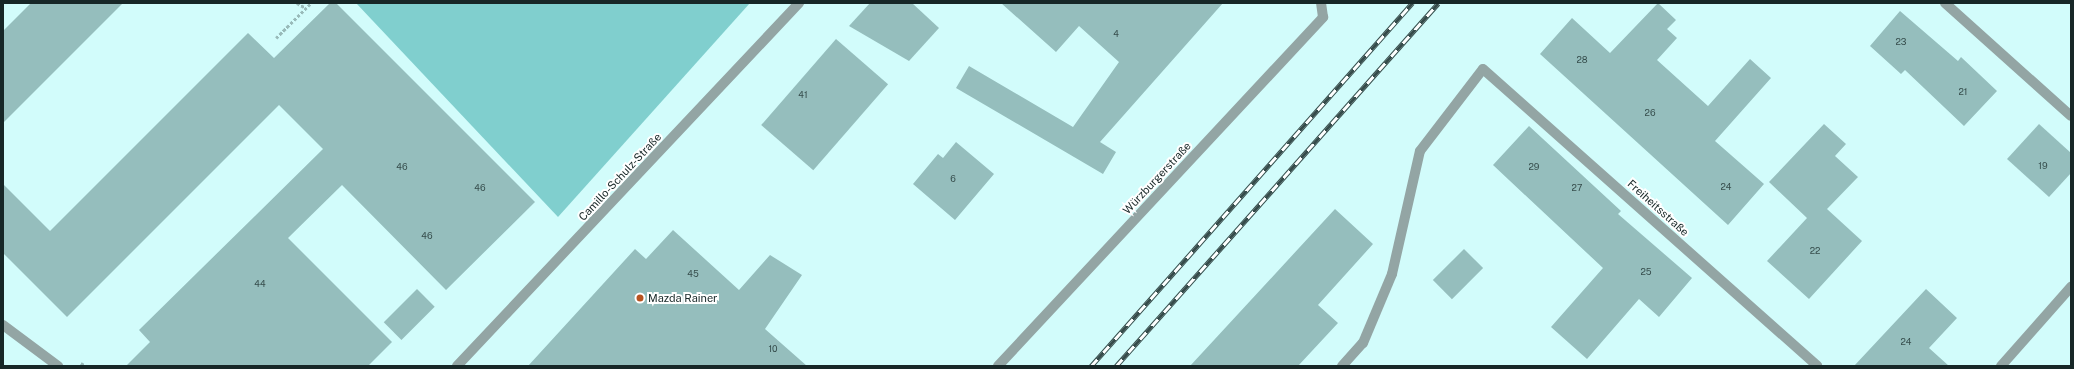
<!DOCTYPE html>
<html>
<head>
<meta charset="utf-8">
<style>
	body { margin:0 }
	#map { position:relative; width:2074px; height:369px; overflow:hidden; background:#d2fcfb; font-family:"Public Sans",sans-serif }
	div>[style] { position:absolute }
	.green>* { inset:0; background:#80cfce }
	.building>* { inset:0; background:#95bebd; transform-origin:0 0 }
	.path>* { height:2.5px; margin-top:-1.25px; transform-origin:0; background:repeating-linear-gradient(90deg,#98bab9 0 3px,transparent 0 5px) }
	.minor>* { height:10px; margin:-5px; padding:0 5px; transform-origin:5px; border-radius:5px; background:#93a5a4 }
	.rail>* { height:4.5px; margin-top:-2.25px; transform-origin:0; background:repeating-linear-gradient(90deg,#fff 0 9px,#364b4a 0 18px); box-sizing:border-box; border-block:1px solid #364b4a }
	.dots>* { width:11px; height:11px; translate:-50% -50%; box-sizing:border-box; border:2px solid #fff; border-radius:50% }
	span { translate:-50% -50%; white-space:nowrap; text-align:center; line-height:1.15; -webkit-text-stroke:4px #fff; paint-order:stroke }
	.number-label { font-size:9px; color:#364d4c }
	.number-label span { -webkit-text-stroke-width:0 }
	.street-label { font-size:11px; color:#172727 }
	.poi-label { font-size:11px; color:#172727 }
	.left { translate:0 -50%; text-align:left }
	.frame { position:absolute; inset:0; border:4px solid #172727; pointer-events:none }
</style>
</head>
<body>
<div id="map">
	<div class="green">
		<i style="clip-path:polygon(356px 3px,750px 3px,558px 217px)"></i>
	</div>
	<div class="building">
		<i style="clip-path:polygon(31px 3px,123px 3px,3px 123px,3px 31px)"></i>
		<i style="clip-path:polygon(330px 3px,336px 3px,535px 202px,446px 290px,342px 185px,288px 238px,392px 342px,368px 366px,126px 366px,150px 342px,139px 330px,323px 149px,279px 105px,67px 317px,3px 253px,3px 184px,50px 231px,248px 33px,274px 58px)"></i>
		<i style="clip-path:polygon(870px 3px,912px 3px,939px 28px,909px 61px,849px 26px)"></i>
		<i style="clip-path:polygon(1001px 3px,1223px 3px,1100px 142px,1116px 152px,1103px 174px,956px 88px,969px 66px,1073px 127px,1119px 62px,1079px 26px,1056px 52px)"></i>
		<i style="clip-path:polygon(1658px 3px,1676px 20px,1667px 29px,1677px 38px,1657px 60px,1708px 106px,1750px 59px,1771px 78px,1715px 141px,1764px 184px,1728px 225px,1540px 54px,1572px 18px,1610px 53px)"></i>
		<i style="clip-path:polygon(1900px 11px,1958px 61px,1961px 57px,1997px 91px,1964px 126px,1905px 70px,1901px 74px,1870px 46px)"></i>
		<i style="left:836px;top:39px;width:69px;height:114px;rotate:41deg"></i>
		<i style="clip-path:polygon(1824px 124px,1846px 144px,1835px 156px,1858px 177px,1827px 209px,1862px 241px,1809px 299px,1767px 261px,1807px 218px,1769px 182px)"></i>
		<i style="clip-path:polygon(2039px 124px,2071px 153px,2071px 173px,2049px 197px,2007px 159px)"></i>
		<i style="clip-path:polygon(1529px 126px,1621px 211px,1618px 214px,1692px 278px,1659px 317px,1639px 299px,1587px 359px,1551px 327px,1603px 268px,1493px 165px)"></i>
		<i style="clip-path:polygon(956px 142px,994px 174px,955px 220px,913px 184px,938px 154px,943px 158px)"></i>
		<i style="clip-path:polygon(1335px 209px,1373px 244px,1318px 305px,1338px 323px,1298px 366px,1190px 366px)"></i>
		<i style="clip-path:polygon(673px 230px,739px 290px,770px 255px,802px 275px,765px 329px,807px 366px,528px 366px,635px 249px,646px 259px)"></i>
		<i style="left:1464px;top:249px;width:27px;height:44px;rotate:45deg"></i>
		<i style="left:417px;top:289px;width:25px;height:47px;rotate:45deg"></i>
		<i style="clip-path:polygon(1926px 289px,1957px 318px,1929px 348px,1949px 366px,1854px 366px)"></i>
	</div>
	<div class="path">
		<i style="left:297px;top:3px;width:10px;rotate:29deg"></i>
		<i style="left:276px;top:38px;width:49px;rotate:-45deg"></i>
		<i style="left:81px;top:363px;width:6px;rotate:31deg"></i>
	</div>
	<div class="minor">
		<i style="left:1945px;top:3px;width:169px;rotate:41.9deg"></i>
		<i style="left:3px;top:325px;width:69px;rotate:36.7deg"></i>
		<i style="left:457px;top:366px;width:499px;rotate:-46.7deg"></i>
		<i style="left:998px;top:366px;width:477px;rotate:-47deg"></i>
		<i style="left:1323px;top:17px;width:14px;rotate:-98deg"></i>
		<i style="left:1342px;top:366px;width:31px;rotate:-48deg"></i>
		<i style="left:1363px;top:343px;width:75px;rotate:-67.2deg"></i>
		<i style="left:1392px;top:274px;width:126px;rotate:-77.2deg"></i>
		<i style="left:1420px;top:151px;width:103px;rotate:-52.5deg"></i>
		<i style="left:1483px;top:69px;width:447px;rotate:41.6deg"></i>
		<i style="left:2001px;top:366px;width:106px;rotate:-48.5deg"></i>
	</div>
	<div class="rail">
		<i style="left:1091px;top:366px;width:485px;rotate:-48.5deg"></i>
		<i style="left:1116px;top:366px;width:485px;rotate:-48.4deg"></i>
	</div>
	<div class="dots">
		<i style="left:640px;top:298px;background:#b85421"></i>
	</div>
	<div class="number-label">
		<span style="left:1116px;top:34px">4</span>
		<span style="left:1901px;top:42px">23</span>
		<span style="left:1582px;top:60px">28</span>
		<span style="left:1963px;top:92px">21</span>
		<span style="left:803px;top:95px">41</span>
		<span style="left:1650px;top:113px">26</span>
		<span style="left:2043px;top:166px">19</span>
		<span style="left:402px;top:167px">46</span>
		<span style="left:1534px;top:167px">29</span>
		<span style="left:953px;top:179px">6</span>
		<span style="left:1726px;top:187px">24</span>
		<span style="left:480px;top:188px">46</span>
		<span style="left:1577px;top:188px">27</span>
		<span style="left:427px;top:236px">46</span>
		<span style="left:1815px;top:251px">22</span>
		<span style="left:1646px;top:272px">25</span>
		<span style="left:693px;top:274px">45</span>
		<span style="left:260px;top:284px">44</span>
		<span style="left:1906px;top:342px">24</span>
		<span style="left:773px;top:349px">10</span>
	</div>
	<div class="street-label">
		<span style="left:620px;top:177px;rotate:-47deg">Camillo-Schulz-Straße</span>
		<span style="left:1157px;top:178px;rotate:-47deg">Würzburgerstraße</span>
		<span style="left:1658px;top:208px;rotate:42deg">Freiheitsstraße</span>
	</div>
	<div class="poi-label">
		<span class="left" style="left:648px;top:298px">Mazda Rainer</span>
	</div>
	<div class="frame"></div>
</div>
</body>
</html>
